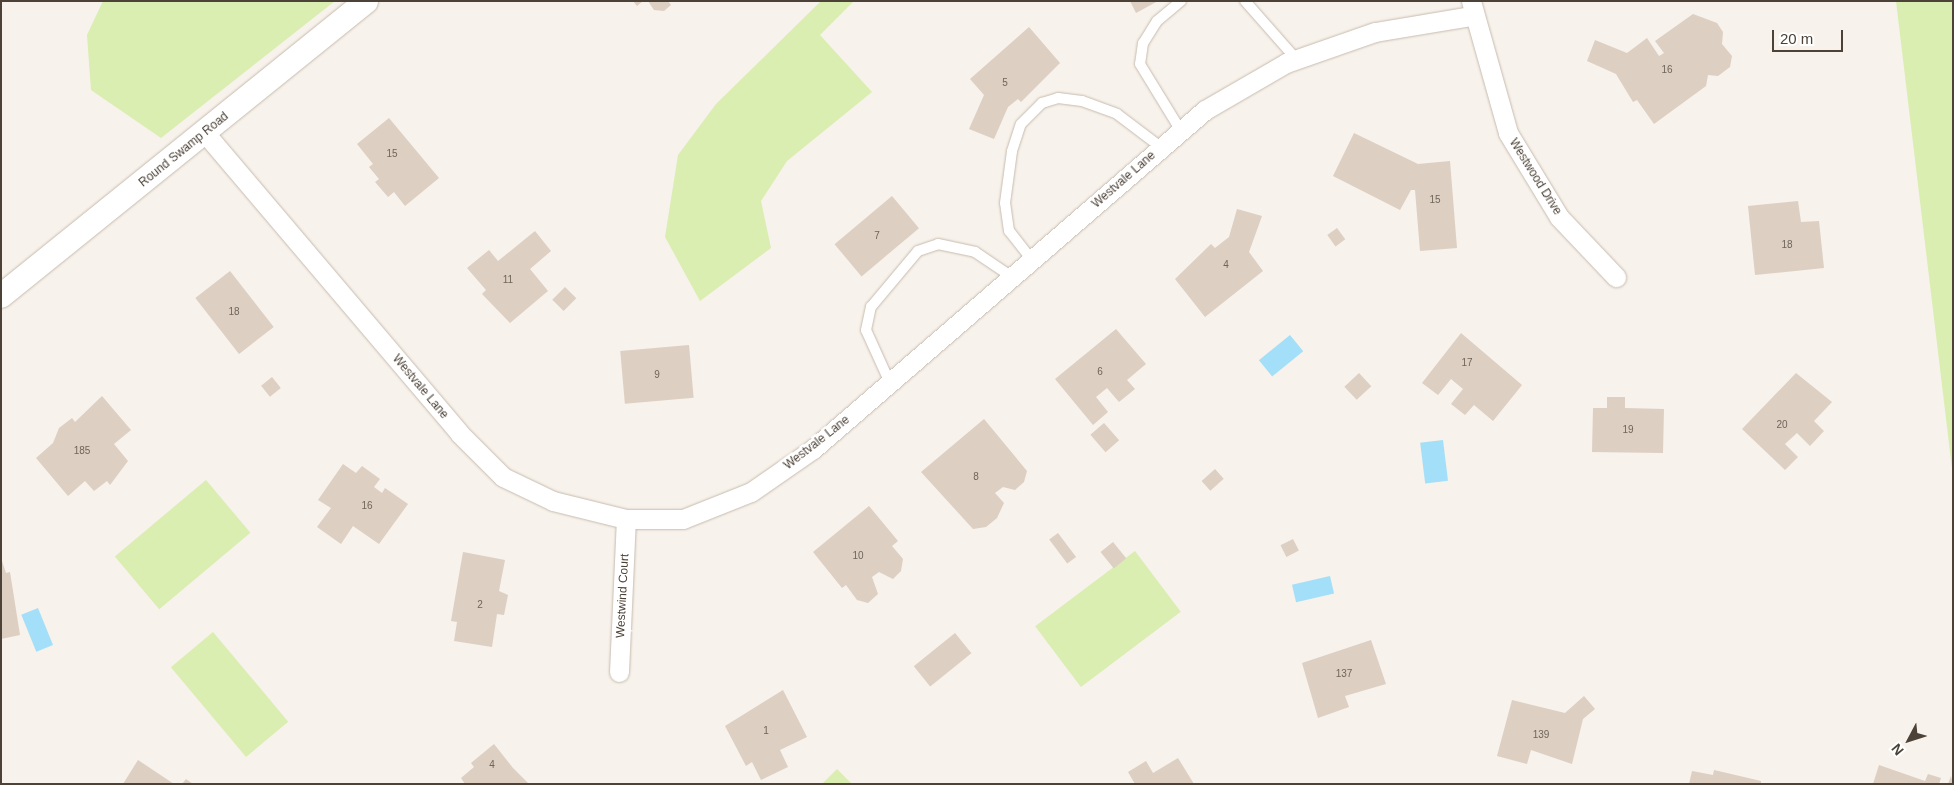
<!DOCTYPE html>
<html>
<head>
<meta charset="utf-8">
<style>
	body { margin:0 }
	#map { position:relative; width:1954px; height:785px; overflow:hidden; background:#f7f2eb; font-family:Helvetica,sans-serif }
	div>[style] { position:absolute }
	.green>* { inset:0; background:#d9eeb0; transform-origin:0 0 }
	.water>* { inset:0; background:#a3dff8; transform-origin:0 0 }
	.building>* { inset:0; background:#ddcfc2; transform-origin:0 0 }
	.roads { filter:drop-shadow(0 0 1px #c7bbaf) drop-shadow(0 0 1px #c7bbaf) }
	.service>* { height:10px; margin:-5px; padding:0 5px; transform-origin:5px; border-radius:5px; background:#fff }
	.minor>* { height:19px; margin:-9.5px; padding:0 9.5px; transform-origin:9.5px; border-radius:9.5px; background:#fff }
	.tertiary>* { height:24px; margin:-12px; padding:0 12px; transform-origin:12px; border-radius:12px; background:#fff }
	span { translate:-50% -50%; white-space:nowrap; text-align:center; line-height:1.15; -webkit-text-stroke:5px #fff; paint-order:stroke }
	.number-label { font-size:10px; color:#70655a }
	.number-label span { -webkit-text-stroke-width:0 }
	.street-label { font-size:12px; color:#4c4237 }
	.frame { position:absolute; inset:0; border:2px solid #4c4237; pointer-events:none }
	.north { position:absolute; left:1884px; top:715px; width:50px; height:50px; -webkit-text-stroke:4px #fff; paint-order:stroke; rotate:230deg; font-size:14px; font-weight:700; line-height:20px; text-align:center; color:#4c4237 }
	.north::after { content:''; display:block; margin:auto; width:18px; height:22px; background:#4c4237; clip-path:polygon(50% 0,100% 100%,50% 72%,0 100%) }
	.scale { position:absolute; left:1772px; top:30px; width:71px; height:22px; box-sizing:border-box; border:2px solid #4c4237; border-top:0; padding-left:6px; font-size:15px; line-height:18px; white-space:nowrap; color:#4c4237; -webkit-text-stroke:4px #fff; paint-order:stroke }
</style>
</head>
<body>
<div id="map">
	<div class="green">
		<i style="clip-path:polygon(103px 1px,335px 1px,161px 138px,91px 90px,87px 35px)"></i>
		<i style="clip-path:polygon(821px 1px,854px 1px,820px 35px,872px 92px,787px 161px,761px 201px,771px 248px,700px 301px,665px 237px,678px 155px,716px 104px)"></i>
		<i style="clip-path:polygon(1896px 1px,1953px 1px,1953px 477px)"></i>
		<i style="left:206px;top:480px;width:69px;height:119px;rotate:50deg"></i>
		<i style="left:1135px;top:551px;width:76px;height:125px;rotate:53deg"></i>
		<i style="left:213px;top:632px;width:117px;height:55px;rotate:50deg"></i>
		<i style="clip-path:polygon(837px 769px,852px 784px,822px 784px)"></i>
	</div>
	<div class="water">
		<i style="left:1290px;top:335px;width:21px;height:40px;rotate:51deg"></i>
		<i style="left:1443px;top:440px;width:41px;height:23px;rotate:83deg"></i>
		<i style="left:1330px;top:576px;width:18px;height:39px;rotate:77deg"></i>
		<i style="left:38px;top:608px;width:40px;height:18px;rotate:68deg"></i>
	</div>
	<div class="building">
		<i style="clip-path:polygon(633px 1px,643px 1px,637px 6px)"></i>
		<i style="clip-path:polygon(648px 1px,668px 1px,671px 5px,664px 11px,654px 10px)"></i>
		<i style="clip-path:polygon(1130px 1px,1158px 1px,1136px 13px)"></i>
		<i style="clip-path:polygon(1693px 14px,1717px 23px,1723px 32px,1722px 44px,1732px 56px,1730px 67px,1718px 76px,1708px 75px,1706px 86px,1654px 124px,1637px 100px,1633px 102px,1616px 74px,1587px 61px,1595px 40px,1627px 53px,1647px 38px,1659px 56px,1664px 53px,1655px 41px)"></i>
		<i style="clip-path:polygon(1029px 27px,1060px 63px,1021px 102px,1018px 99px,1008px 107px,994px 139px,969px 129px,984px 95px,970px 79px)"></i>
		<i style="clip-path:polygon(389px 118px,439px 178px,405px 206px,394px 192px,388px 197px,375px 182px,379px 179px,369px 167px,373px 164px,357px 144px)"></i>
		<i style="clip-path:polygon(1354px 133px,1418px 164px,1450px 161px,1457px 248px,1420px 251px,1415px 190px,1411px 190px,1400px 210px,1333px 176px)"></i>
		<i style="left:892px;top:196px;width:42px;height:75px;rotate:50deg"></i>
		<i style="clip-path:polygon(1798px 201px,1801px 222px,1819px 221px,1824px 268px,1755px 275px,1748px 206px)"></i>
		<i style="clip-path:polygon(1237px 209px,1262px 216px,1249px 252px,1263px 271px,1205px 317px,1175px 279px,1211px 244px,1215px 248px,1229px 237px)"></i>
		<i style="left:1337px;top:228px;width:14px;height:12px;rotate:54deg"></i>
		<i style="clip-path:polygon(535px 231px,551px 251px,530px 269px,548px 291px,510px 323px,482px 294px,486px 290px,467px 268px,489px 250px,498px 261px)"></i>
		<i style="left:230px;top:271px;width:71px;height:44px;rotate:52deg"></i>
		<i style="left:565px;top:287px;width:16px;height:18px;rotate:45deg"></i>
		<i style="clip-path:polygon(1116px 329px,1146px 364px,1127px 380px,1135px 389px,1119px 402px,1107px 388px,1096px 397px,1108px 412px,1093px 425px,1055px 379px)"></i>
		<i style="clip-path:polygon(1461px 333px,1522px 385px,1493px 421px,1474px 405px,1465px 415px,1451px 404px,1463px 389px,1451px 379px,1438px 395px,1422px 383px)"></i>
		<i style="left:689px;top:345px;width:53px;height:69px;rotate:85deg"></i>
		<i style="left:1359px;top:373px;width:18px;height:20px;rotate:47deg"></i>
		<i style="clip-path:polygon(1796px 373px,1832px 402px,1814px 421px,1824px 431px,1810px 446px,1797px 433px,1785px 444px,1798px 457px,1785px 470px,1742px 429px)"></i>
		<i style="left:272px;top:377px;width:14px;height:14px;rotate:51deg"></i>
		<i style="clip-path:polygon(102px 396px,131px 430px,114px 444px,128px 461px,110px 485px,107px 481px,94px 491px,85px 481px,68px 496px,36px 458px,53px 443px,59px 428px,72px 418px,75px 422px)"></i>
		<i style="clip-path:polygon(1607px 397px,1625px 397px,1625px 408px,1664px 409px,1663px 453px,1592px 452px,1593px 408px,1607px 408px)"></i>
		<i style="clip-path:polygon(984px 419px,1027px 471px,1024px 482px,1015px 490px,1003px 487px,995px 493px,1004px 503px,997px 518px,986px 527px,973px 529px,921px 472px)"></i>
		<i style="left:1104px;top:423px;width:23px;height:18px;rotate:49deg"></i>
		<i style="clip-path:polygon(343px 464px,356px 473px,362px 466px,380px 479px,374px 487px,382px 493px,385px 488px,408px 504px,379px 544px,353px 526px,341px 544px,317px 527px,331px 508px,318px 500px)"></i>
		<i style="left:1215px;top:469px;width:13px;height:18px;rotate:48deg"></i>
		<i style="clip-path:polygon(869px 506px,898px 541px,892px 546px,903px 559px,901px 571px,893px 579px,879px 572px,872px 577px,878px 594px,868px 603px,857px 600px,846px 585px,842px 588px,813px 552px)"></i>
		<i style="left:1058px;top:533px;width:30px;height:11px;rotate:53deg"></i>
		<i style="left:1293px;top:539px;width:13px;height:14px;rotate:63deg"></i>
		<i style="left:1113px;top:542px;width:21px;height:16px;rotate:51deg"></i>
		<i style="clip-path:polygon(463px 552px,505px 560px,499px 591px,508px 595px,504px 615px,497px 614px,492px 647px,454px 641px,457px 622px,451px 621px)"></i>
		<i style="clip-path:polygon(1px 558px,6px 573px,10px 572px,20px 635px,1px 639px)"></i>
		<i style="left:955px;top:633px;width:26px;height:53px;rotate:51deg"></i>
		<i style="clip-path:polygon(1371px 640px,1386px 684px,1345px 696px,1349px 707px,1318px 718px,1302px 663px)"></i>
		<i style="clip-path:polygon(783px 690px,807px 737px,780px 750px,788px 767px,761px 780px,752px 762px,746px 766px,725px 726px)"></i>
		<i style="clip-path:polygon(1584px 696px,1595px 709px,1583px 719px,1572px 764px,1531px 750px,1527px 764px,1497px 756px,1512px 700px,1565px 713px)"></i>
		<i style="clip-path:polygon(494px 744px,513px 768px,529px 784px,465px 784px,461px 778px,474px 767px,471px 763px)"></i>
		<i style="clip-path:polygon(1178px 758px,1194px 784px,1135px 784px,1128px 772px,1146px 761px,1153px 773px)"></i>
		<i style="clip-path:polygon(138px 760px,174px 784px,123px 784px)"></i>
		<i style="clip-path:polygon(1879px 765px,1925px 781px,1928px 774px,1941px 778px,1939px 784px,1873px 784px)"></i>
		<i style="clip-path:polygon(1714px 770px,1761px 781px,1761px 784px,1689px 784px,1692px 771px,1713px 775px)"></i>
		<i style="clip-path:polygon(1951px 776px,1953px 784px,1948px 784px)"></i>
		<i style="clip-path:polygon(186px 779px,193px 784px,182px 784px)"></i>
	</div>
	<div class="roads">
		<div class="service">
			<i style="left:1181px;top:1px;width:31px;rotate:140deg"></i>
			<i style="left:1157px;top:21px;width:26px;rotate:122deg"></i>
			<i style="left:1143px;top:43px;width:21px;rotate:98deg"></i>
			<i style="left:1140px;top:64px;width:79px;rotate:58.5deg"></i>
			<i style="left:1245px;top:1px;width:79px;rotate:48.6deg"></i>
			<i style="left:1032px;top:260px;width:37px;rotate:-128deg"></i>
			<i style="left:1009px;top:231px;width:28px;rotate:-98deg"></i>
			<i style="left:1005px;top:203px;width:52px;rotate:-82.3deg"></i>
			<i style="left:1012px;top:151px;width:28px;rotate:-72deg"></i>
			<i style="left:1021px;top:124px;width:30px;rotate:-45deg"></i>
			<i style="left:1042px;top:103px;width:17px;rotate:-17deg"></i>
			<i style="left:1058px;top:98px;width:24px;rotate:7deg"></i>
			<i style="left:1082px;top:101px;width:37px;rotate:20deg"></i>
			<i style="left:1117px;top:114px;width:56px;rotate:37.1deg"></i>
			<i style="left:890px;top:383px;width:58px;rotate:-114.4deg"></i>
			<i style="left:866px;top:330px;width:24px;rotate:-78deg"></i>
			<i style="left:871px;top:307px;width:73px;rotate:-50deg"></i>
			<i style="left:918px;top:251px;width:21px;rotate:-19deg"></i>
			<i style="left:938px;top:244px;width:38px;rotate:12deg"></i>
			<i style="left:975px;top:252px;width:45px;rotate:34deg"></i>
		</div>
		<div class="minor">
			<i style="left:1471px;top:1px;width:137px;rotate:74.3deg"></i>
			<i style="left:1508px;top:133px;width:98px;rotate:58.7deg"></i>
			<i style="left:1559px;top:217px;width:83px;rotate:46.5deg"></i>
			<i style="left:205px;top:133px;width:393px;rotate:49.7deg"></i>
			<i style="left:459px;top:433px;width:62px;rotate:45deg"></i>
			<i style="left:503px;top:477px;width:55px;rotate:25.6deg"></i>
			<i style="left:553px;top:501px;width:75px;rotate:13.9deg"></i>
			<i style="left:626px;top:519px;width:57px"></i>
			<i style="left:683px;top:519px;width:73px;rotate:-21.7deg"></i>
			<i style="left:751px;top:492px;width:75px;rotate:-34.7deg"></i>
			<i style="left:813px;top:449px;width:518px;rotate:-40.85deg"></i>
			<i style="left:1205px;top:110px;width:94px;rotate:-30.1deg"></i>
			<i style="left:1286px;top:63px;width:94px;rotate:-19.2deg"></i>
			<i style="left:1375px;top:32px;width:98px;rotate:-9.4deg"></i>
			<i style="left:619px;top:672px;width:153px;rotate:-87.4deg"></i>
		</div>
		<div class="tertiary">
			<i style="left:1px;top:296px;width:469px;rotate:-38.9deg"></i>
		</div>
	</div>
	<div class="number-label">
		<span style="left:1667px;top:70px">16</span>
		<span style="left:1005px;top:83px">5</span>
		<span style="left:392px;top:154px">15</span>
		<span style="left:1435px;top:200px">15</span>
		<span style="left:877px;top:236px">7</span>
		<span style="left:1787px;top:245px">18</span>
		<span style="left:1226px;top:265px">4</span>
		<span style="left:508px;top:280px">11</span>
		<span style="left:234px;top:312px">18</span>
		<span style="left:1467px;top:363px">17</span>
		<span style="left:1100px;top:372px">6</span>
		<span style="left:657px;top:375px">9</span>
		<span style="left:1782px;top:425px">20</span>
		<span style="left:1628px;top:430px">19</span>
		<span style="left:82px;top:451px">185</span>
		<span style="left:976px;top:477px">8</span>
		<span style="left:367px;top:506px">16</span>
		<span style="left:858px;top:556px">10</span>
		<span style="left:480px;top:605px">2</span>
		<span style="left:1344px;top:674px">137</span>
		<span style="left:766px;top:731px">1</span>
		<span style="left:1541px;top:735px">139</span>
		<span style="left:492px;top:765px">4</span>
	</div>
	<div class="street-label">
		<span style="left:184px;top:150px;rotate:-39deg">Round Swamp Road</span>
		<span style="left:1535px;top:177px;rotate:58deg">Westwood Drive</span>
		<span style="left:1124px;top:180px;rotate:-41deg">Westvale Lane</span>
		<span style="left:420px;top:387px;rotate:50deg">Westvale Lane</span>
		<span style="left:817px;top:443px;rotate:-38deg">Westvale Lane</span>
		<span style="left:623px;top:596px;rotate:-87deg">Westwind Court</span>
	</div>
	<div class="frame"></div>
	<div class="north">N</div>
	<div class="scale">20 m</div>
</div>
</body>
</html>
